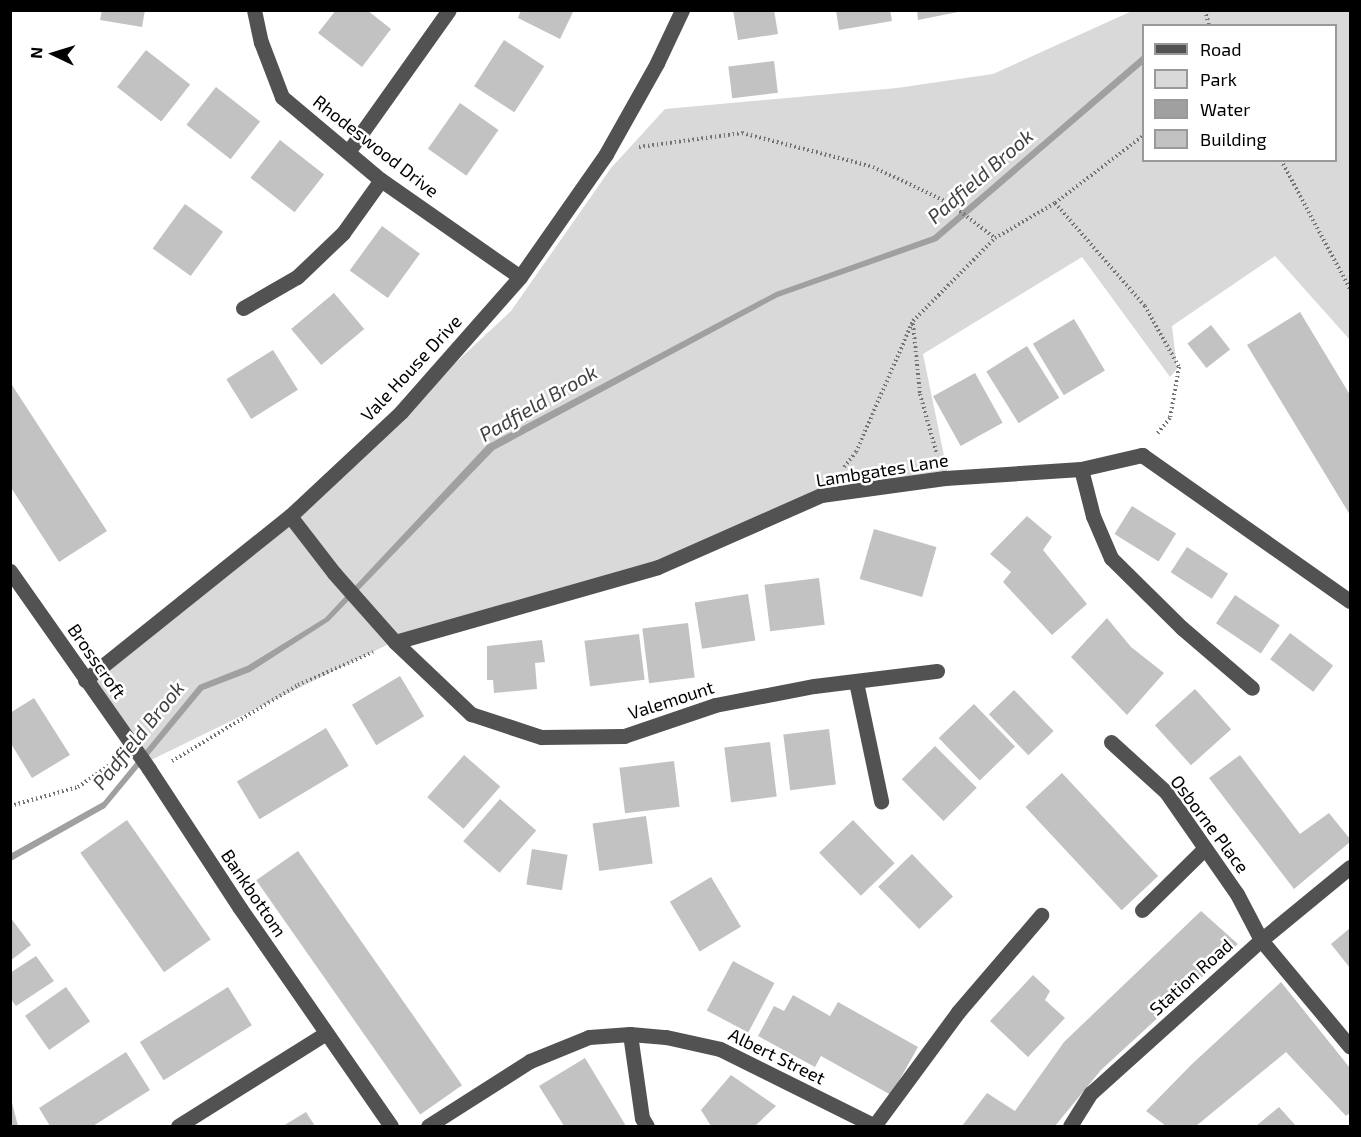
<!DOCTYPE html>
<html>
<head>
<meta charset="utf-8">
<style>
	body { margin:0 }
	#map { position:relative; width:1361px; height:1137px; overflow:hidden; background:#fff; font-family:"Exo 2",sans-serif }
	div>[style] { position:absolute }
	.green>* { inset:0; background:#d9d9d9 }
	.water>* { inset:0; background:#a0a0a0 }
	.building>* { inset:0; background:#c2c2c2; transform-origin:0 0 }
	.path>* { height:4px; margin-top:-2px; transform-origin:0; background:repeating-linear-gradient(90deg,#747474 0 1.5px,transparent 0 4.5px) }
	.minor>* { height:15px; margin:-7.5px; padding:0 7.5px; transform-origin:7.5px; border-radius:7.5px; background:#525252 }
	span { translate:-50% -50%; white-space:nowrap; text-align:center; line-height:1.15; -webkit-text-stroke:5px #fff; paint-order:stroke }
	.street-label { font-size:18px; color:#000 }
	.water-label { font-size:20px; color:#414141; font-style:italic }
	.frame { position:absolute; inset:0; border:12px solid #000; pointer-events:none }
	.legend { position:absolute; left:1142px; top:24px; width:195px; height:138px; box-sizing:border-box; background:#fff; border:2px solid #999; margin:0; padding:8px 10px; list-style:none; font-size:18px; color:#000 }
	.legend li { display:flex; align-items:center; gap:12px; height:30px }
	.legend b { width:30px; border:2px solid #999 }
	.north { position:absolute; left:24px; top:24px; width:60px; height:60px; -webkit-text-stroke:4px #fff; paint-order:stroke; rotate:274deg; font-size:16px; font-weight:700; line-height:24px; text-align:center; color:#000 }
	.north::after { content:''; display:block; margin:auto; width:21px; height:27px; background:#000; clip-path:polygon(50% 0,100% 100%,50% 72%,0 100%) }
</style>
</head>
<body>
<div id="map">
	<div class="green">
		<i style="clip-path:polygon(evenodd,1132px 11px,1350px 11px,1350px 340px,1275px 256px,1172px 326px,1177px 369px,1170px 377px,1082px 257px,923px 354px,948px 475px,858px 487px,654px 565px,393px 642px,147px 762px,85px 680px,288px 519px,511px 311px,611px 168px,665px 109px,897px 88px,993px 74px,1132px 11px,1144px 26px,1336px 26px,1336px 160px,1144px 160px,1144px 26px)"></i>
	</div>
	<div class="water">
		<i style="clip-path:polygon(1143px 55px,1143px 64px,937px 241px,778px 297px,494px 450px,329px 621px,250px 672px,203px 690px,105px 808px,11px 861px,10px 854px,103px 802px,199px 685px,247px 666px,325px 618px,487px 445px,776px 292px,933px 236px)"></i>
	</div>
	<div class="building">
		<i style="clip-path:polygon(102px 10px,145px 10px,142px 27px,100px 20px)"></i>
		<i style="clip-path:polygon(336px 10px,367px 10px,391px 29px,362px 67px,318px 33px)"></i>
		<i style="clip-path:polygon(521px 10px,574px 10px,560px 39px,518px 18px)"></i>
		<i style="clip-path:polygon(733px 10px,774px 10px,778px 34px,738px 40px)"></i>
		<i style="clip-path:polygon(836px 10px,890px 10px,892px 21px,839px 30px)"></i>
		<i style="clip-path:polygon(917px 10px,958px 10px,958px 12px,918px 20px)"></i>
		<i style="left:504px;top:40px;width:48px;height:55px;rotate:33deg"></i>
		<i style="left:146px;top:50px;width:56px;height:47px;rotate:38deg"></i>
		<i style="left:774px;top:61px;width:32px;height:46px;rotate:83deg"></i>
		<i style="left:216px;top:87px;width:56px;height:48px;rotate:38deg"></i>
		<i style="left:460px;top:103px;width:47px;height:56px;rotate:35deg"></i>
		<i style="left:280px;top:140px;width:56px;height:48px;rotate:38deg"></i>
		<i style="left:185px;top:204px;width:47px;height:55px;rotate:36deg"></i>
		<i style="left:382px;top:226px;width:47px;height:55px;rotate:36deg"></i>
		<i style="left:334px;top:293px;width:47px;height:56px;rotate:50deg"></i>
		<i style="clip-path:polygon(1300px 312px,1350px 395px,1350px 515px,1247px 345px)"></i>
		<i style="left:1074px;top:319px;width:60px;height:48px;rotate:59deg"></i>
		<i style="left:1211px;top:325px;width:31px;height:30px;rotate:52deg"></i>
		<i style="left:1027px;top:346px;width:61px;height:48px;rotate:58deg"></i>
		<i style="left:273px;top:350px;width:47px;height:55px;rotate:58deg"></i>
		<i style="left:975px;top:373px;width:57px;height:48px;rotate:61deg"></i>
		<i style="clip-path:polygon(10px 382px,107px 531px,59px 562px,10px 486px)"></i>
		<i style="left:1132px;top:506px;width:52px;height:33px;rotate:32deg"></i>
		<i style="clip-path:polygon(1027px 516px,1052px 537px,1043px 550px,1087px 604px,1052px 635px,1003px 582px,1011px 572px,990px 554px)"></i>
		<i style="left:874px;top:529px;width:65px;height:52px;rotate:16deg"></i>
		<i style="left:1187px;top:547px;width:49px;height:30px;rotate:33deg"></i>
		<i style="left:819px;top:578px;width:47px;height:55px;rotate:83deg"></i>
		<i style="left:748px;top:594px;width:47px;height:54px;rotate:81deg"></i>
		<i style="left:1235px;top:595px;width:54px;height:34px;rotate:34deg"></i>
		<i style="clip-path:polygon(1107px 618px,1131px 647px,1164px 673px,1127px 715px,1071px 657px)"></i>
		<i style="left:688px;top:623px;width:55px;height:46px;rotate:83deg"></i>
		<i style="left:1290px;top:633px;width:54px;height:33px;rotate:37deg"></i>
		<i style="left:639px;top:634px;width:46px;height:55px;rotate:83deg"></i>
		<i style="clip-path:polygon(542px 640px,545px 662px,535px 663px,537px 689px,494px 693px,493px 680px,487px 680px,487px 646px)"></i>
		<i style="left:400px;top:676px;width:47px;height:56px;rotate:59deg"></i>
		<i style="left:1195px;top:689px;width:54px;height:54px;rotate:48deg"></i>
		<i style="left:1014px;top:690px;width:57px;height:35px;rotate:46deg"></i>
		<i style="clip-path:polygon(34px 698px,70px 755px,32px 778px,10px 742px,10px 713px)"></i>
		<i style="left:974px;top:704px;width:59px;height:49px;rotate:46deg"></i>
		<i style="left:326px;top:728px;width:44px;height:104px;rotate:59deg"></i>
		<i style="left:829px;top:729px;width:56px;height:46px;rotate:83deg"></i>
		<i style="left:770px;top:742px;width:55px;height:46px;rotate:83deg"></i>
		<i style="left:935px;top:746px;width:59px;height:47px;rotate:45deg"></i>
		<i style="left:464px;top:755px;width:48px;height:56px;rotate:41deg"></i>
		<i style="clip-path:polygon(1240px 755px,1300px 834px,1329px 813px,1350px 839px,1350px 842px,1294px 889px,1209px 778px)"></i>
		<i style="left:674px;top:761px;width:46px;height:55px;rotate:83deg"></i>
		<i style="left:1062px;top:773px;width:141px;height:50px;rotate:47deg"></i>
		<i style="left:500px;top:799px;width:48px;height:56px;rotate:41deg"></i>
		<i style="left:646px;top:816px;width:48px;height:54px;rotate:82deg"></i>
		<i style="left:127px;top:820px;width:146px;height:57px;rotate:55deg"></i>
		<i style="left:853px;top:820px;width:60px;height:47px;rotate:46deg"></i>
		<i style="left:532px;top:849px;width:36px;height:36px;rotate:9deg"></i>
		<i style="left:298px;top:851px;width:286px;height:51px;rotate:55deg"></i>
		<i style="left:912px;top:854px;width:59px;height:47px;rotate:46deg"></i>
		<i style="left:711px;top:877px;width:58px;height:48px;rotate:59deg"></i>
		<i style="clip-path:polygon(1201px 911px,1238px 944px,1101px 1070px,1055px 1126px,962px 1126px,987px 1093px,1015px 1111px,1064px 1042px)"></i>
		<i style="clip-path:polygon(10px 917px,31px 945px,10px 961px)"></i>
		<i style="clip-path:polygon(1350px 928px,1350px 968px,1331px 944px)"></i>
		<i style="clip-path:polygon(36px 956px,54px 981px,16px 1006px,10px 998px,10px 973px)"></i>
		<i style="left:733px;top:961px;width:47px;height:56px;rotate:28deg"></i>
		<i style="clip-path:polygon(1033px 975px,1050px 991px,1045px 1000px,1065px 1018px,1028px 1057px,990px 1021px)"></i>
		<i style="clip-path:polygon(1281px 982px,1350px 1068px,1350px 1113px,1346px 1116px,1286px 1052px,1196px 1126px,1166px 1126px,1146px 1111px,1191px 1065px)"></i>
		<i style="left:66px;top:987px;width:42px;height:50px;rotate:55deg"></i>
		<i style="left:228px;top:987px;width:45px;height:104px;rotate:58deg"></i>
		<i style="clip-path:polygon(793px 995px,830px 1016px,838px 1002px,918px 1047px,891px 1095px,821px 1056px,815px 1067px,758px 1036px,774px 1006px,784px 1011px)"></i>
		<i style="clip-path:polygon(126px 1052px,150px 1090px,93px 1126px,50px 1126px,39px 1108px)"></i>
		<i style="clip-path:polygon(585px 1058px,626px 1126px,564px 1126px,539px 1086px)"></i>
		<i style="clip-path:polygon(731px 1075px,776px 1106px,755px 1126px,711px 1126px,701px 1110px)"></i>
		<i style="clip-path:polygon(10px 1099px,11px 1099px,18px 1126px,10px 1126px)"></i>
		<i style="clip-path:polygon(1279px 1107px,1296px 1126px,1256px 1126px)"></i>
		<i style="clip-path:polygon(306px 1112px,315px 1126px,283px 1126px)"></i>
	</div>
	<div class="path">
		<i style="left:1205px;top:10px;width:16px;rotate:76deg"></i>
		<i style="left:639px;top:147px;width:104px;rotate:-7.7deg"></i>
		<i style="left:742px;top:133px;width:135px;rotate:14.5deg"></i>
		<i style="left:873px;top:167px;width:84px;rotate:25.3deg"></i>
		<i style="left:949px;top:203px;width:58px;rotate:37.3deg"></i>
		<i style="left:1281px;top:160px;width:146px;rotate:61.9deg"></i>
		<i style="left:1055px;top:203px;width:137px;rotate:48.9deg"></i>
		<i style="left:1145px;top:306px;width:70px;rotate:60.9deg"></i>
		<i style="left:1179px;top:367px;width:52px;rotate:100deg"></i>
		<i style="left:1170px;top:418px;width:22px;rotate:129deg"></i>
		<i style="left:913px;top:324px;width:70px;rotate:84.3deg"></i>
		<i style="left:920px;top:394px;width:63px;rotate:74.4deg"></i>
		<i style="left:844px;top:467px;width:19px;rotate:-51deg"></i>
		<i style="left:856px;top:452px;width:143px;rotate:-66.5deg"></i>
		<i style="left:913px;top:321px;width:117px;rotate:-45.3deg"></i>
		<i style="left:995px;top:238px;width:69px;rotate:-30.3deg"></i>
		<i style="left:1055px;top:203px;width:112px;rotate:-37.4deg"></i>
		<i style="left:172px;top:761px;width:147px;rotate:-31.1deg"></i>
		<i style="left:298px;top:685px;width:82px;rotate:-23.7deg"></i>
		<i style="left:10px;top:806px;width:71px;rotate:-15.6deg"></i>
		<i style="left:78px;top:787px;width:44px;rotate:-34.8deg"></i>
	</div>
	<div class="minor">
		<i style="left:254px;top:10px;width:33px;rotate:78deg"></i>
		<i style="left:261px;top:42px;width:59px;rotate:69.1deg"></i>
		<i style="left:282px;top:97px;width:129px;rotate:40deg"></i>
		<i style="left:381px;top:180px;width:169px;rotate:34.9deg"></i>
		<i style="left:348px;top:152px;width:174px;rotate:-54.6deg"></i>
		<i style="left:243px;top:308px;width:62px;rotate:-29.9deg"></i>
		<i style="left:297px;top:277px;width:64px;rotate:-43.7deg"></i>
		<i style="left:343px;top:233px;width:65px;rotate:-54.4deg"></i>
		<i style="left:1081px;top:469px;width:49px;rotate:75.7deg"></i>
		<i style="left:1093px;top:516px;width:46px;rotate:66.8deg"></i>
		<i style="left:1111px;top:558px;width:100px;rotate:44.6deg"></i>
		<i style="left:1182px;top:628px;width:92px;rotate:40.6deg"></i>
		<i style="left:290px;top:516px;width:72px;rotate:52.3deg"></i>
		<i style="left:334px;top:573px;width:92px;rotate:48.5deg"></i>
		<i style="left:395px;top:642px;width:105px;rotate:43.5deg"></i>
		<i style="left:471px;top:714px;width:74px;rotate:18.2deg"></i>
		<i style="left:541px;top:737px;width:83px;rotate:-0.7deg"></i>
		<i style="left:624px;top:736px;width:96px;rotate:-18.8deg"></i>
		<i style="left:715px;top:705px;width:101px;rotate:-10.9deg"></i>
		<i style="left:814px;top:686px;width:124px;rotate:-7deg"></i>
		<i style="left:10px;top:571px;width:242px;rotate:54.9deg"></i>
		<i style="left:149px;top:769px;width:166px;rotate:56.8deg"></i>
		<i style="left:240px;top:908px;width:265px;rotate:55.3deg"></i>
		<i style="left:395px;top:642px;width:273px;rotate:-15.9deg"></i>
		<i style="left:658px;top:567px;width:178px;rotate:-23.8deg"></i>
		<i style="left:821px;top:495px;width:125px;rotate:-7.8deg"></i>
		<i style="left:945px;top:478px;width:136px;rotate:-3.8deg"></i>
		<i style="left:1081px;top:469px;width:63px;rotate:-12.9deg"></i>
		<i style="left:1142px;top:455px;width:254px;rotate:35.1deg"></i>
		<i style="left:85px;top:680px;width:263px;rotate:-38.7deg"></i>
		<i style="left:290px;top:516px;width:152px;rotate:-43.1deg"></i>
		<i style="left:401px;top:412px;width:180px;rotate:-48.6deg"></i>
		<i style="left:520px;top:277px;width:150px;rotate:-55deg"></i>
		<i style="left:606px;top:154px;width:104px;rotate:-60.7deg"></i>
		<i style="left:657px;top:63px;width:59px;rotate:-64.7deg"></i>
		<i style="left:856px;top:682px;width:122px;rotate:78.1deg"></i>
		<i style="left:1111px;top:742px;width:74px;rotate:42.3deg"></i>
		<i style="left:1166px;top:792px;width:124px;rotate:55.2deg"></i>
		<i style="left:1237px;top:894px;width:52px;rotate:62.4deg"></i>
		<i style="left:1261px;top:940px;width:139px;rotate:50.2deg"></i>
		<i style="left:1142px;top:910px;width:88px;rotate:-44.5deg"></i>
		<i style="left:630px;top:1034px;width:85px;rotate:81.9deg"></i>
		<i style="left:642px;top:1118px;width:9px;rotate:58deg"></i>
		<i style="left:178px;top:1126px;width:175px;rotate:-32.1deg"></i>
		<i style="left:428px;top:1126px;width:121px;rotate:-32.5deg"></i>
		<i style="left:530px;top:1061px;width:64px;rotate:-22.1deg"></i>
		<i style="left:589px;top:1037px;width:41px;rotate:-4.2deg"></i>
		<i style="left:630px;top:1034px;width:36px;rotate:5deg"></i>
		<i style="left:666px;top:1037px;width:55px;rotate:12.5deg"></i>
		<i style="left:720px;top:1049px;width:173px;rotate:26.4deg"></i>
		<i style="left:874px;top:1126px;width:142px;rotate:-53.6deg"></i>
		<i style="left:958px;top:1012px;width:128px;rotate:-49.4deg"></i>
		<i style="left:1070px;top:1126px;width:39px;rotate:-58deg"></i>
		<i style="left:1091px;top:1093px;width:229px;rotate:-42deg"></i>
		<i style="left:1261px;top:940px;width:115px;rotate:-39.4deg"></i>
	</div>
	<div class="street-label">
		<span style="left:376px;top:146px;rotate:38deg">Rhodeswood Drive</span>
		<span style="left:411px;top:368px;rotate:-47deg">Vale House Drive</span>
		<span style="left:882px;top:470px;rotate:-9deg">Lambgates Lane</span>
		<span style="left:97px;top:661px;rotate:55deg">Brosscroft</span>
		<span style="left:671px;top:700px;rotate:-18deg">Valemount</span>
		<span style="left:1210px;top:824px;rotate:53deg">Osborne Place</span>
		<span style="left:254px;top:893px;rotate:56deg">Bankbottom</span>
		<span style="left:1191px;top:977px;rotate:-42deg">Station Road</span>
		<span style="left:777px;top:1056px;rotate:26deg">Albert Street</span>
	</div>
	<div class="water-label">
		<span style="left:980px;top:176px;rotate:-41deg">Padfield Brook</span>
		<span style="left:538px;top:403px;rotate:-30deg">Padfield Brook</span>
		<span style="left:138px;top:735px;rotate:-51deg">Padfield Brook</span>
	</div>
	<div class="frame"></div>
	<ul class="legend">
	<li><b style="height:8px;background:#525252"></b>Road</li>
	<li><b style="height:16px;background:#d9d9d9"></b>Park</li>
	<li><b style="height:16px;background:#a0a0a0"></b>Water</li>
	<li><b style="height:16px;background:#c2c2c2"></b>Building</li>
	</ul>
	<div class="north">N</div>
</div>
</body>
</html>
